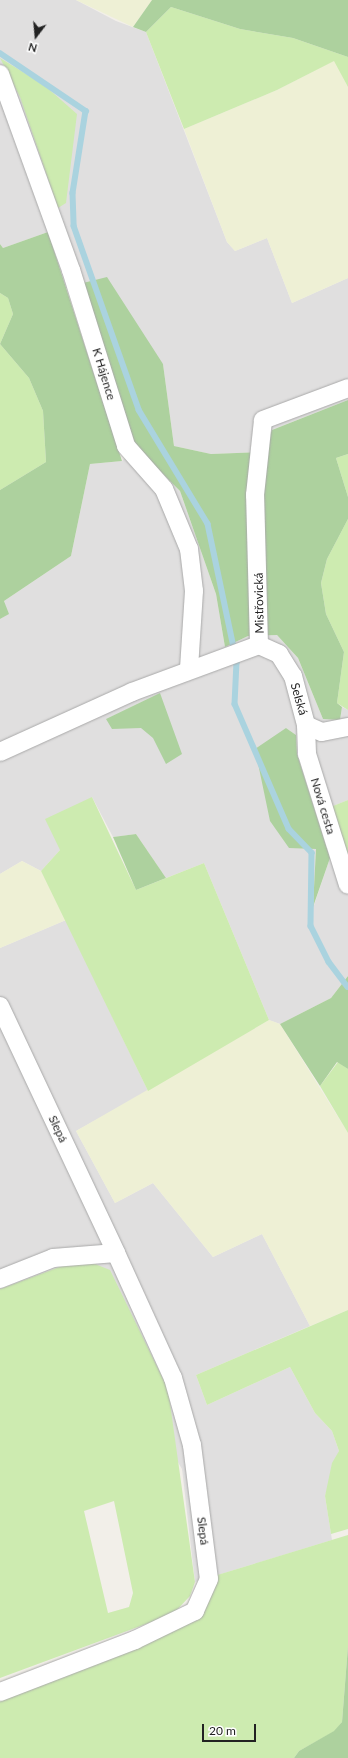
<!DOCTYPE html>
<html>
<head>
<meta charset="utf-8">
<style>
	body { margin:0 }
	#map { position:relative; width:348px; height:1758px; overflow:hidden; background:#f2efe9; font-family:Lato,sans-serif }
	div>[style] { position:absolute }
	.residential>* { inset:0; background:#e0dfdf }
	.farmland>* { inset:0; background:#eef0d5 }
	.grass>* { inset:0; background:#cdebb0 }
	.forest>* { inset:0; background:#add19e }
	.stream>* { height:5.5px; margin:-2.75px; padding:0 2.75px; transform-origin:2.75px; border-radius:2.75px; background:#aad3df }
	.roads { filter:drop-shadow(0 0 1px #a9a9a9) drop-shadow(0 0 1px #a9a9a9) }
	.minor>* { height:18px; margin:-9px; padding:0 9px; transform-origin:9px; border-radius:9px; background:#fff }
	span { translate:-50% -50%; white-space:nowrap; text-align:center; line-height:1.15; -webkit-text-stroke:3px #fff; paint-order:stroke }
	.street-label { font-size:12px; color:#222 }
	.north { position:absolute; left:16px; top:16px; width:40px; height:40px; -webkit-text-stroke:3px #fff; paint-order:stroke; rotate:196deg; font-size:11px; font-weight:700; line-height:16px; text-align:center; color:#222 }
	.north::after { content:''; display:block; margin:auto; width:14px; height:18px; background:#222; clip-path:polygon(50% 0,100% 100%,50% 72%,0 100%) }
	.scale { position:absolute; left:202px; top:1724px; width:54px; height:18px; box-sizing:border-box; border:2px solid #222; border-top:0; padding-left:5px; font-size:12px; line-height:14px; white-space:nowrap; color:#222; -webkit-text-stroke:3px #fff; paint-order:stroke }
</style>
</head>
<body>
<div id="map">
	<div class="residential">
		<i style="clip-path:polygon(0 0,76px 0,116px 21px,146px 32px,227px 242px,235px 251px,267px 238px,292px 303px,348px 278px,348px 400px,272px 430px,262px 452px,211px 454px,174px 446px,163px 364px,83px 283px,66px 288px,48px 232px,3px 248px,0 244px)"></i>
		<i style="clip-path:polygon(136px 447px,180px 491px,216px 594px,225px 647px,248px 636px,277px 635px,298px 658px,323px 719px,340px 720px,342px 707px,348px 710px,348px 800px,316px 813px,297px 754px,296px 735px,286px 728px,316px 849px,314px 905px,330px 858px,344px 853px,348px 866px,348px 976px,331px 998px,280px 1024px,269px 1020px,204px 863px,166px 878px,136px 834px,113px 837px,92px 797px,60px 850px,41px 871px,22px 861px,0 874px,0 619px,8px 614px,4px 601px,71px 556px,90px 464px,122px 461px)"></i>
		<i style="clip-path:polygon(66px 920px,148px 1091px,76px 1131px,115px 1203px,153px 1183px,213px 1257px,262px 1234px,310px 1326px,196px 1375px,207px 1405px,290px 1367px,315px 1413px,332px 1431px,339px 1451px,325px 1496px,332px 1540px,195px 1582px,182px 1469px,62px 1266px,0 1289px,0 948px)"></i>
	</div>
	<div class="farmland">
		<i style="clip-path:polygon(76px 0,152px 0,133px 27px)"></i>
		<i style="clip-path:polygon(335px 60px,348px 87px,348px 278px,292px 303px,267px 238px,235px 251px,227px 242px,184px 129px,277px 90px)"></i>
		<i style="clip-path:polygon(22px 861px,41px 871px,66px 920px,0 948px,0 874px)"></i>
		<i style="clip-path:polygon(269px 1020px,280px 1024px,348px 1133px,348px 1310px,310px 1326px,262px 1234px,213px 1257px,153px 1183px,115px 1203px,76px 1131px)"></i>
	</div>
	<div class="grass">
		<i style="clip-path:polygon(171px 7px,240px 29px,293px 38px,348px 57px,348px 87px,334px 61px,277px 90px,184px 129px,146px 32px)"></i>
		<i style="clip-path:polygon(0 58px,44px 85px,77px 114px,66px 203px,58px 208px,20px 97px)"></i>
		<i style="clip-path:polygon(0 293px,8px 298px,13px 314px,0 344px,29px 378px,43px 411px,46px 462px,0 490px)"></i>
		<i style="clip-path:polygon(348px 454px,348px 497px,336px 458px)"></i>
		<i style="clip-path:polygon(348px 519px,348px 710px,337px 703px,344px 652px,326px 614px,321px 583px,327px 559px)"></i>
		<i style="clip-path:polygon(92px 797px,136px 890px,204px 863px,269px 1020px,148px 1091px,41px 871px,60px 850px,45px 819px)"></i>
		<i style="clip-path:polygon(348px 800px,348px 866px,328px 808px)"></i>
		<i style="clip-path:polygon(338px 1062px,348px 1069px,348px 1133px,320px 1086px)"></i>
		<i style="clip-path:polygon(evenodd,90px 1262px,110px 1270px,168px 1389px,195px 1582px,190px 1596px,173px 1614px,0 1678px,0 1289px,62px 1266px,90px 1262px,114px 1501px,133px 1593px,129px 1607px,108px 1613px,84px 1511px,114px 1501px)"></i>
		<i style="clip-path:polygon(348px 1310px,348px 1529px,331px 1534px,325px 1496px,332px 1463px,339px 1451px,332px 1431px,315px 1413px,290px 1367px,207px 1405px,196px 1375px)"></i>
		<i style="clip-path:polygon(348px 1535px,348px 1646px,342px 1722px,335px 1731px,299px 1751px,294px 1758px,0 1758px,0 1699px,200px 1619px,214px 1576px)"></i>
	</div>
	<div class="forest">
		<i style="clip-path:polygon(152px 0,348px 0,348px 57px,293px 38px,240px 29px,171px 7px,146px 32px,133px 27px)"></i>
		<i style="clip-path:polygon(48px 232px,122px 461px,90px 464px,71px 556px,4px 601px,9px 614px,0 619px,0 490px,46px 462px,43px 411px,29px 378px,0 344px,13px 314px,8px 298px,0 293px,0 244px,3px 248px)"></i>
		<i style="clip-path:polygon(107px 277px,163px 364px,174px 446px,211px 454px,262px 452px,272px 430px,348px 400px,348px 454px,336px 458px,348px 497px,348px 519px,327px 559px,321px 583px,326px 614px,344px 652px,337px 703px,342px 707px,340px 720px,323px 719px,298px 658px,277px 635px,248px 636px,225px 647px,216px 594px,180px 491px,136px 447px,83px 283px)"></i>
		<i style="clip-path:polygon(160px 693px,182px 754px,166px 764px,153px 738px,141px 728px,112px 729px,106px 719px)"></i>
		<i style="clip-path:polygon(286px 728px,296px 735px,297px 754px,330px 858px,313px 907px,316px 849px,289px 848px,270px 821px,255px 749px)"></i>
		<i style="clip-path:polygon(136px 834px,166px 878px,136px 890px,113px 837px)"></i>
		<i style="clip-path:polygon(348px 976px,348px 1069px,337px 1062px,320px 1086px,280px 1024px,331px 998px)"></i>
		<i style="clip-path:polygon(348px 1646px,348px 1758px,294px 1758px,299px 1751px,334px 1731px,342px 1722px)"></i>
	</div>
	<div class="stream">
		<i style="left:0;top:53px;width:104px;rotate:34deg"></i>
		<i style="left:86px;top:111px;width:83px;rotate:99deg"></i>
		<i style="left:73px;top:193px;width:33px;rotate:88deg"></i>
		<i style="left:74px;top:226px;width:195px;rotate:70.5deg"></i>
		<i style="left:139px;top:410px;width:133px;rotate:58.8deg"></i>
		<i style="left:208px;top:524px;width:141px;rotate:78.1deg"></i>
		<i style="left:237px;top:662px;width:42px;rotate:92.7deg"></i>
		<i style="left:235px;top:704px;width:136px;rotate:66.6deg"></i>
		<i style="left:289px;top:829px;width:33px;rotate:46deg"></i>
		<i style="left:312px;top:853px;width:73px;rotate:90.8deg"></i>
		<i style="left:311px;top:926px;width:40px;rotate:63.4deg"></i>
		<i style="left:329px;top:962px;width:31px;rotate:53deg"></i>
	</div>
	<div class="roads">
		<div class="minor">
			<i style="left:0;top:74px;width:208px;rotate:70.1deg"></i>
			<i style="left:71px;top:270px;width:184px;rotate:72.6deg"></i>
			<i style="left:126px;top:446px;width:57px;rotate:48.5deg"></i>
			<i style="left:164px;top:489px;width:65px;rotate:67.4deg"></i>
			<i style="left:189px;top:549px;width:42px;rotate:83.2deg"></i>
			<i style="left:194px;top:591px;width:78px;rotate:93.7deg"></i>
			<i style="left:259px;top:645px;width:150px;rotate:-91.5deg"></i>
			<i style="left:255px;top:495px;width:75px;rotate:-83.9deg"></i>
			<i style="left:263px;top:420px;width:91px;rotate:-20.6deg"></i>
			<i style="left:259px;top:645px;width:22px;rotate:24deg"></i>
			<i style="left:279px;top:654px;width:26px;rotate:58deg"></i>
			<i style="left:293px;top:676px;width:51px;rotate:75.1deg"></i>
			<i style="left:306px;top:725px;width:17px;rotate:24deg"></i>
			<i style="left:322px;top:732px;width:26px;rotate:-11deg"></i>
			<i style="left:306px;top:725px;width:29px;rotate:88deg"></i>
			<i style="left:307px;top:754px;width:137px;rotate:72.6deg"></i>
			<i style="left:0;top:752px;width:145px;rotate:-24.4deg"></i>
			<i style="left:132px;top:692px;width:135px;rotate:-20.3deg"></i>
			<i style="left:0;top:1006px;width:273px;rotate:64.8deg"></i>
			<i style="left:0;top:1279px;width:57px;rotate:-21.6deg"></i>
			<i style="left:53px;top:1258px;width:63px;rotate:-4.5deg"></i>
			<i style="left:116px;top:1253px;width:137px;rotate:65.5deg"></i>
			<i style="left:173px;top:1378px;width:70px;rotate:74.2deg"></i>
			<i style="left:192px;top:1445px;width:135px;rotate:82.8deg"></i>
			<i style="left:209px;top:1579px;width:35px;rotate:114deg"></i>
			<i style="left:195px;top:1611px;width:67px;rotate:154.2deg"></i>
			<i style="left:135px;top:1640px;width:145px;rotate:158.9deg"></i>
		</div>
	</div>
	<div class="street-label">
		<span style="left:104px;top:374px;rotate:73deg">K Hájence</span>
		<span style="left:259px;top:603px;rotate:-91deg">Mistřovická</span>
		<span style="left:299px;top:699px;rotate:74deg">Selská</span>
		<span style="left:323px;top:806px;rotate:73deg">Nová cesta</span>
		<span style="left:58px;top:1129px;rotate:65deg">Slepá</span>
		<span style="left:203px;top:1531px;rotate:83deg">Slepá</span>
	</div>
	<div class="north">N</div>
	<div class="scale">20 m</div>
</div>
</body>
</html>
